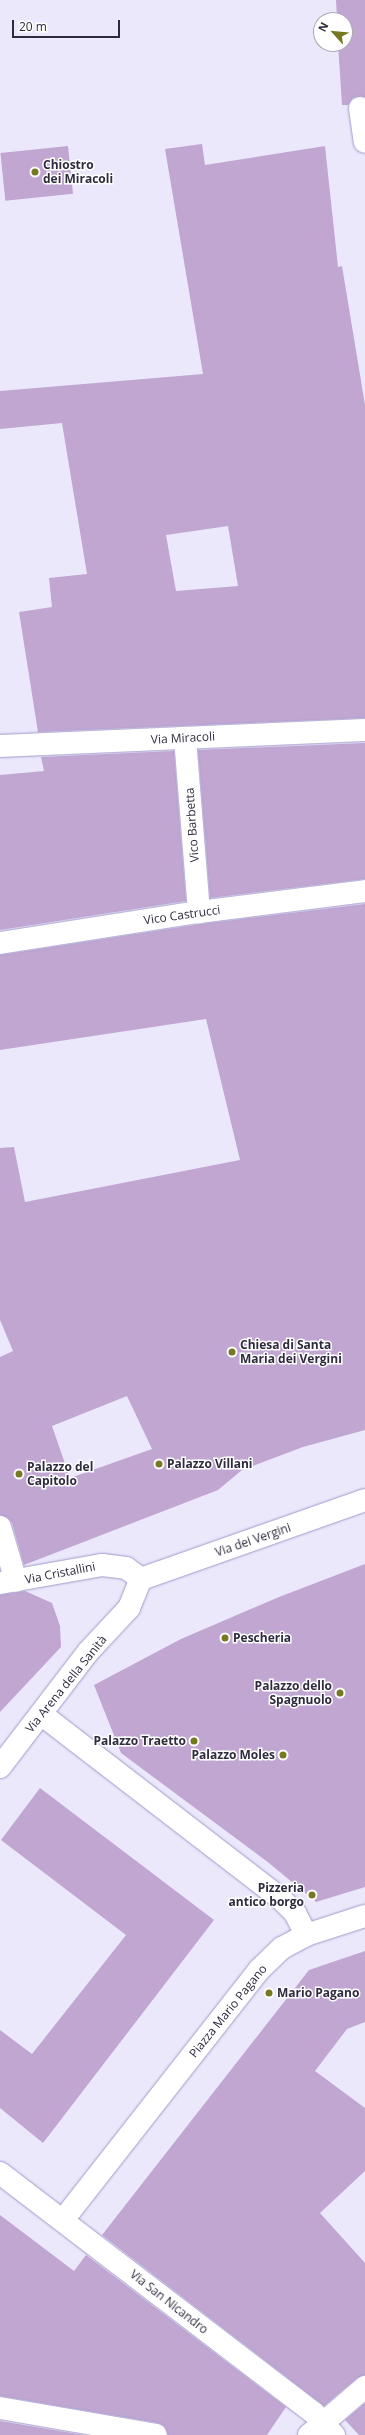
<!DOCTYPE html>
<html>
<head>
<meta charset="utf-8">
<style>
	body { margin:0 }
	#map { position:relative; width:365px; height:2435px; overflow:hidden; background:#ebe8fc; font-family:"Open Sans",sans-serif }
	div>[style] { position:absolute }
	.building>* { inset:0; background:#c1a6d2; transform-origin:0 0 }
	.roads { filter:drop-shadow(0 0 1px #a29ac9) drop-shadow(0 0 1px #a29ac9) }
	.minor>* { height:22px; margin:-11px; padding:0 11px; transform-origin:11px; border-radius:11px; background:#fff }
	.dots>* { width:11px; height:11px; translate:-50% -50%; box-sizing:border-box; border:2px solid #fff; border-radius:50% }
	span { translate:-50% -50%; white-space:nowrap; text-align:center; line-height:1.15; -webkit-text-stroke:3px #fff; paint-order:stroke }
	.poi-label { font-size:12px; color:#2e2b3e; font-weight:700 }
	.left { translate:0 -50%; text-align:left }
	.right { translate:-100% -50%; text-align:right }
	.street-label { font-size:12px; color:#2e2b3e }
	.north { position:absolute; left:313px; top:12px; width:40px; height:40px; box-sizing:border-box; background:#fff; border:1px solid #abaab2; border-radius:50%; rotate:297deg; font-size:11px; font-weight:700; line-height:16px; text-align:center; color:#2e2b3e }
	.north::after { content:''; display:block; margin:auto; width:14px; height:18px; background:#767922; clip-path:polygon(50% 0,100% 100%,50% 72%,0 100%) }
	.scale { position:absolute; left:12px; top:20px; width:108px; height:18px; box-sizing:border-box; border:2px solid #2e2b3e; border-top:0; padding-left:5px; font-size:12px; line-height:14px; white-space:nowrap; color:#2e2b3e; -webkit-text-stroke:3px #fff; paint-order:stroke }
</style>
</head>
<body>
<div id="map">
	<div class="building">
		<i style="clip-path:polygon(336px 0,365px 0,365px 97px,353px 98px,348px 105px,342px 105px,338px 44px,345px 44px,345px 20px,337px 20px)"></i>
		<i style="clip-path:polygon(evenodd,202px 144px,205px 165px,325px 146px,338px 267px,342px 266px,365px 405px,365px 718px,38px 732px,19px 612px,52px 607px,49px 578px,87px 574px,62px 423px,0 429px,0 391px,203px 374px,165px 149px,202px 144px,228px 526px,238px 586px,176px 591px,166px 535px,228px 526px)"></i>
		<i style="left:68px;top:146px;width:48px;height:68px;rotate:84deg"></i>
		<i style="clip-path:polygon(365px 743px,365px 879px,210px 898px,198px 750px)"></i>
		<i style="clip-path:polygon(174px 751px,186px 901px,0 930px,0 775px,44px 771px,41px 757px)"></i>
		<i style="clip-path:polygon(evenodd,365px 904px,365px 1430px,303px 1447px,242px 1470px,218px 1490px,24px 1565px,12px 1523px,8px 1518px,0 1515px,0 1357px,13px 1351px,0 1320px,0 1148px,14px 1147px,25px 1202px,240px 1160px,206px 1019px,0 1050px,0 955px,201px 924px,365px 904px,127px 1396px,152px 1449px,70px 1478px,52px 1426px,127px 1396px)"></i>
		<i style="clip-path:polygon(365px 1564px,365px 1887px,316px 1902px,269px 1863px,121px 1753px,94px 1685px,181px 1639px,279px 1597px)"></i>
		<i style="clip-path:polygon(25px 1591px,52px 1603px,60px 1626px,61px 1647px,0 1712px,0 1595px)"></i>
		<i style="clip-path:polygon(40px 1788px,214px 1920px,43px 2143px,0 2108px,0 2030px,32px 2054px,126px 1935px,1px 1840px)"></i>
		<i style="clip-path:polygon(365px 1951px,365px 2022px,347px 2029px,315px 2071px,365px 2108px,365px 2171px,320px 2213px,365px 2263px,365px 2375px,357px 2378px,324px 2406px,102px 2235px,309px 1970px)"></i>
		<i style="clip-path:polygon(0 2215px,74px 2271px,86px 2255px,286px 2407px,267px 2435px,168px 2435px,164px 2426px,158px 2423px,0 2396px)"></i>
		<i style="clip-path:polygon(365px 2403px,365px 2435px,359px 2435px,345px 2420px)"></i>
		<i style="clip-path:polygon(0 2421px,83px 2435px,0 2435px)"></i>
	</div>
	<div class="roads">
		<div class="minor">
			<i style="left:360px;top:108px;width:34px;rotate:82deg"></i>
			<i style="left:185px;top:738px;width:175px;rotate:85.4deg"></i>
			<i style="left:0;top:746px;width:365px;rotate:-2.5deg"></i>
			<i style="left:0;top:943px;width:201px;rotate:-8.9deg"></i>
			<i style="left:199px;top:912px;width:167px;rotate:-7.2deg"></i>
			<i style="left:0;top:1527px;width:56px;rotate:73.5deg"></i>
			<i style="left:141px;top:1579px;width:238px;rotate:-19.4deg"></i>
			<i style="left:0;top:1583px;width:104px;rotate:-10deg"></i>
			<i style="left:102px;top:1565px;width:24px;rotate:7deg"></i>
			<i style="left:126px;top:1568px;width:19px;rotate:36deg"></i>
			<i style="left:41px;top:1714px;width:300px;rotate:37.6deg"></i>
			<i style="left:279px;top:1897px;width:23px;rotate:45deg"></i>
			<i style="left:295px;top:1913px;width:25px;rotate:63deg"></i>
			<i style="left:0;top:1767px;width:145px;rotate:-52.6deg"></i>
			<i style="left:88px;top:1652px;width:60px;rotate:-47deg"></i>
			<i style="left:129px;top:1608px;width:31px;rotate:-68deg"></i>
			<i style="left:0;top:2173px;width:395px;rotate:37.4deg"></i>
			<i style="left:314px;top:2413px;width:30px;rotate:48deg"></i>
			<i style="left:63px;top:2220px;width:318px;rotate:-51.9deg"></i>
			<i style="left:259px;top:1970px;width:32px;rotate:-44deg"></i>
			<i style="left:282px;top:1948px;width:27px;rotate:-28deg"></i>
			<i style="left:306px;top:1935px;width:62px;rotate:-17.9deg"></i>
			<i style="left:0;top:2408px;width:158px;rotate:9.8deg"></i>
			<i style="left:309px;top:2435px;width:74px;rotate:-40.6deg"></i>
		</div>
	</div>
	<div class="dots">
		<i style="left:35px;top:172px;background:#767922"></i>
		<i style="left:232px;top:1352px;background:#767922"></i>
		<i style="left:159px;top:1464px;background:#767922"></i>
		<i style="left:19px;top:1474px;background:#767922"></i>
		<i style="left:225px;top:1638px;background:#767922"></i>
		<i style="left:340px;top:1693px;background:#767922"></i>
		<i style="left:194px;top:1741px;background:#767922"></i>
		<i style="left:283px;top:1755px;background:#767922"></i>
		<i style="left:312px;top:1895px;background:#767922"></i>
		<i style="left:269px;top:1993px;background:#767922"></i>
	</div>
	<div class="poi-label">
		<span class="left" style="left:43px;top:172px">Chiostro<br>dei Miracoli</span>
		<span class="left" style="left:240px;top:1352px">Chiesa di Santa<br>Maria dei Vergini</span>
		<span class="left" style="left:167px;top:1464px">Palazzo Villani</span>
		<span class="left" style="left:27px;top:1474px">Palazzo del<br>Capitolo</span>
		<span class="left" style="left:233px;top:1638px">Pescheria</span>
		<span class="right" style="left:332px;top:1693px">Palazzo dello<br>Spagnuolo</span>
		<span class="right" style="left:186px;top:1741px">Palazzo Traetto</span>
		<span class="right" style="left:275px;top:1755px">Palazzo Moles</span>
		<span class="right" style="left:304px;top:1895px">Pizzeria<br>antico borgo</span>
		<span class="left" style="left:277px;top:1993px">Mario Pagano</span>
	</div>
	<div class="street-label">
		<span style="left:183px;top:738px;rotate:-3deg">Via Miracoli</span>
		<span style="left:192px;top:825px;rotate:-94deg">Vico Barbetta</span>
		<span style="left:182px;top:915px;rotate:-8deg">Vico Castrucci</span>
		<span style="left:253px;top:1540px;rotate:-19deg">Via dei Vergini</span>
		<span style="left:60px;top:1573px;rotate:-11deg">Via Cristallini</span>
		<span style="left:66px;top:1684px;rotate:-51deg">Via Arena della Sanità</span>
		<span style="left:228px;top:2011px;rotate:-51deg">Piazza Mario Pagano</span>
		<span style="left:169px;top:2302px;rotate:38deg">Via San Nicandro</span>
	</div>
	<div class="north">N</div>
	<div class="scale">20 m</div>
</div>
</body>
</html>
